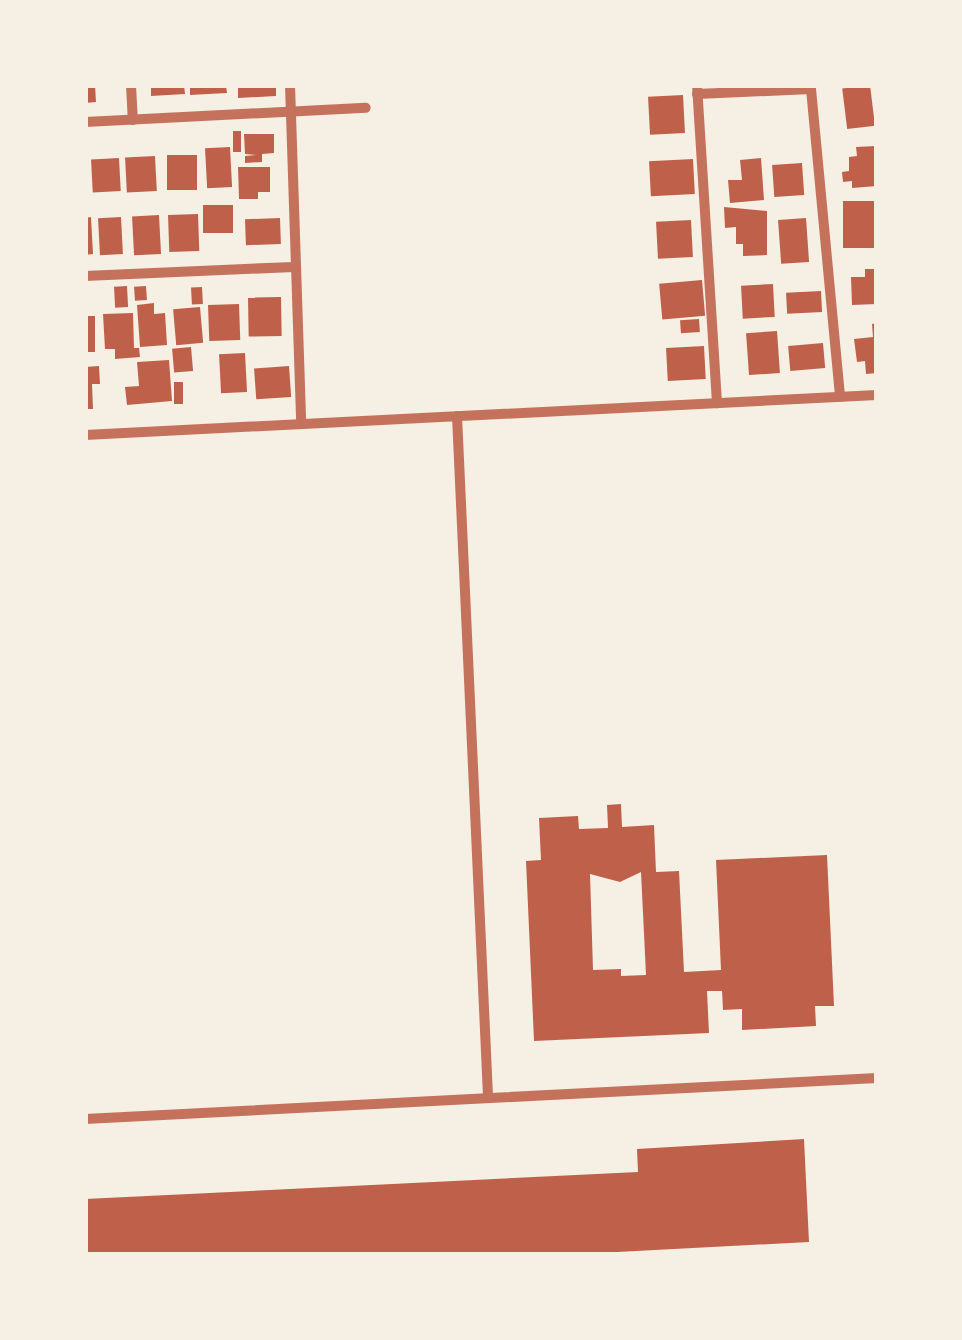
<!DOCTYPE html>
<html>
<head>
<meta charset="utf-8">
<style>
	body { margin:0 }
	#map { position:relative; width:962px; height:1340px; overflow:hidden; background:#f6efe4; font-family:"Exo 2",sans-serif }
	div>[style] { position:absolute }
	.building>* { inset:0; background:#bf614a; transform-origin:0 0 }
	.minor>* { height:10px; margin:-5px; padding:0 5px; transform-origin:5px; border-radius:5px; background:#c5725c }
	span { translate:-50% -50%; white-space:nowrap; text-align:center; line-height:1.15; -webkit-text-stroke:9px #f6efe4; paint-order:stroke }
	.frame { position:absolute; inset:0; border:88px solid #f6efe4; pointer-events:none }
</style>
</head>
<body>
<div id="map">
	<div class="building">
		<i style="clip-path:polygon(85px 85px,95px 85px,96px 102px,85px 103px)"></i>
		<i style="clip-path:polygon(151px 85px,184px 85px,185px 94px,151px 96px)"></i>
		<i style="clip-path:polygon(190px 85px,226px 85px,227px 93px,190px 95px)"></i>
		<i style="clip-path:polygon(238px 85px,276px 85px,276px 96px,238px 98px)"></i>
		<i style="left:870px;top:85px;width:41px;height:28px;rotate:83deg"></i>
		<i style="left:683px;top:95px;width:38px;height:35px;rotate:87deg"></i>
		<i style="left:233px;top:131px;width:8px;height:21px"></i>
		<i style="clip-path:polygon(244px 134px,274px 134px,274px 153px,262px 154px,262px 162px,245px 163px,245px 156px,256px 155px,245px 154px)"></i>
		<i style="clip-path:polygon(876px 146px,877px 186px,852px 188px,852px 181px,843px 182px,842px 172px,849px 171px,849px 157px,857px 156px,856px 147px)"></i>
		<i style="left:230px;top:147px;width:40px;height:25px;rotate:87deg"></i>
		<i style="left:167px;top:155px;width:30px;height:35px"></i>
		<i style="left:155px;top:156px;width:35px;height:30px;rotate:87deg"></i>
		<i style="left:119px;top:158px;width:33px;height:28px;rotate:87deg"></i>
		<i style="clip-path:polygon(761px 158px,764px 200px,730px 203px,728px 180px,742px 180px,740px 160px)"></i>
		<i style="left:693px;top:159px;width:35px;height:44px;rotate:87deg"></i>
		<i style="left:802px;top:163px;width:32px;height:30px;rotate:86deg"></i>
		<i style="clip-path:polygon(238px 167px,270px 167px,270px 192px,258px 192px,258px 199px,239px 199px)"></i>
		<i style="left:877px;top:201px;width:47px;height:34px;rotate:90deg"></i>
		<i style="left:203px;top:205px;width:30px;height:28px"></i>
		<i style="clip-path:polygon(724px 207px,767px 211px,767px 255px,743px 256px,743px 244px,736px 244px,736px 227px,725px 228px)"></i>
		<i style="left:198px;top:214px;width:37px;height:30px;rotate:88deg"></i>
		<i style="left:159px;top:215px;width:39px;height:27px;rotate:87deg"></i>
		<i style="clip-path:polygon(91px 217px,93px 254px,85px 255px,85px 218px)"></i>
		<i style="left:121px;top:217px;width:37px;height:23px;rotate:87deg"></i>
		<i style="left:280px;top:218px;width:26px;height:35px;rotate:88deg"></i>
		<i style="left:806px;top:218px;width:44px;height:28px;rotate:86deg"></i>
		<i style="left:691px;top:220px;width:37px;height:35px;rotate:87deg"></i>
		<i style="clip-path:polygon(865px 269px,877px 269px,877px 304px,852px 305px,851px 277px,865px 277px)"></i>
		<i style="left:702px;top:280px;width:36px;height:43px;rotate:85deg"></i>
		<i style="left:773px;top:284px;width:33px;height:32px;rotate:87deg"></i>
		<i style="left:127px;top:286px;width:21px;height:13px;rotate:87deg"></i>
		<i style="left:146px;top:286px;width:14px;height:12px;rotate:86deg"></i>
		<i style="left:202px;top:287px;width:17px;height:11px;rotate:87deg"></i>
		<i style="left:821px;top:291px;width:21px;height:35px;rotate:87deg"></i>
		<i style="left:281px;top:297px;width:39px;height:33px;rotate:89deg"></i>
		<i style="clip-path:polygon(154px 303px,154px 314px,165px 313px,167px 345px,140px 347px,137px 305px)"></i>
		<i style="left:239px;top:304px;width:36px;height:31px;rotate:88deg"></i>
		<i style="left:200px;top:307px;width:36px;height:27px;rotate:85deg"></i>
		<i style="clip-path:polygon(133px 313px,134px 348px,139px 348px,140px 357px,115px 359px,115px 349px,105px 349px,103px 314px)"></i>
		<i style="left:85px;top:316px;width:10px;height:36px"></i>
		<i style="left:699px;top:319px;width:13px;height:19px;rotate:86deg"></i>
		<i style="clip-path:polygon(877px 323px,877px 373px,866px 374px,865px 361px,857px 362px,854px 339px,873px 337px,872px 324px)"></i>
		<i style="left:777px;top:331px;width:42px;height:31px;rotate:86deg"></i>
		<i style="left:823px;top:343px;width:25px;height:35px;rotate:85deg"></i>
		<i style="left:704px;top:346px;width:33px;height:38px;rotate:87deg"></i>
		<i style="left:191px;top:347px;width:24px;height:19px;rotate:85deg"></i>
		<i style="left:245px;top:353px;width:39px;height:26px;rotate:87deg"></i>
		<i style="clip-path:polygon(169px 360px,172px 401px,127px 405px,125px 387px,139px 386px,137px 362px)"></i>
		<i style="clip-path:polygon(99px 366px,100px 384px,92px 384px,93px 409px,85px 409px,85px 367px)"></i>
		<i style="left:289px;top:366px;width:31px;height:35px;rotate:86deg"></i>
		<i style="left:174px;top:382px;width:9px;height:22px"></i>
		<i style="clip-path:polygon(evenodd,621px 804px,622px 827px,654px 825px,656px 872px,679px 871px,684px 972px,721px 970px,716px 860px,827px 855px,834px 1006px,815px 1006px,816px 1026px,742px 1030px,742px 1009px,723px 1010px,722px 991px,707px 991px,709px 1033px,534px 1041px,526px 861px,541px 860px,539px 818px,578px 816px,579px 829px,608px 828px,607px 805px,621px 804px,641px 872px,646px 975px,621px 976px,621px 969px,593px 970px,590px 874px,620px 882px,641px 872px)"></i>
		<i style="clip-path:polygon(804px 1139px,809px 1242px,560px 1255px,85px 1255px,85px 1199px,638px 1172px,637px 1149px)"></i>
	</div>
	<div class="minor">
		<i style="left:131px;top:85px;width:35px;rotate:87deg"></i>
		<i style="left:290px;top:85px;width:339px;rotate:88.1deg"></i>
		<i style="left:697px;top:85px;width:319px;rotate:86.4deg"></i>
		<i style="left:697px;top:94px;width:114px;rotate:-2.5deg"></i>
		<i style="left:811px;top:89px;width:309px;rotate:84.6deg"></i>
		<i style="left:85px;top:122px;width:281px;rotate:-2.9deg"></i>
		<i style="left:85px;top:276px;width:209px;rotate:-2.5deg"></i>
		<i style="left:457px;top:416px;width:682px;rotate:87.39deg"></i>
		<i style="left:85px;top:435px;width:793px;rotate:-2.89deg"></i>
		<i style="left:85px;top:1119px;width:793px;rotate:-2.96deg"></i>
	</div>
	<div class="frame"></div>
</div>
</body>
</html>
